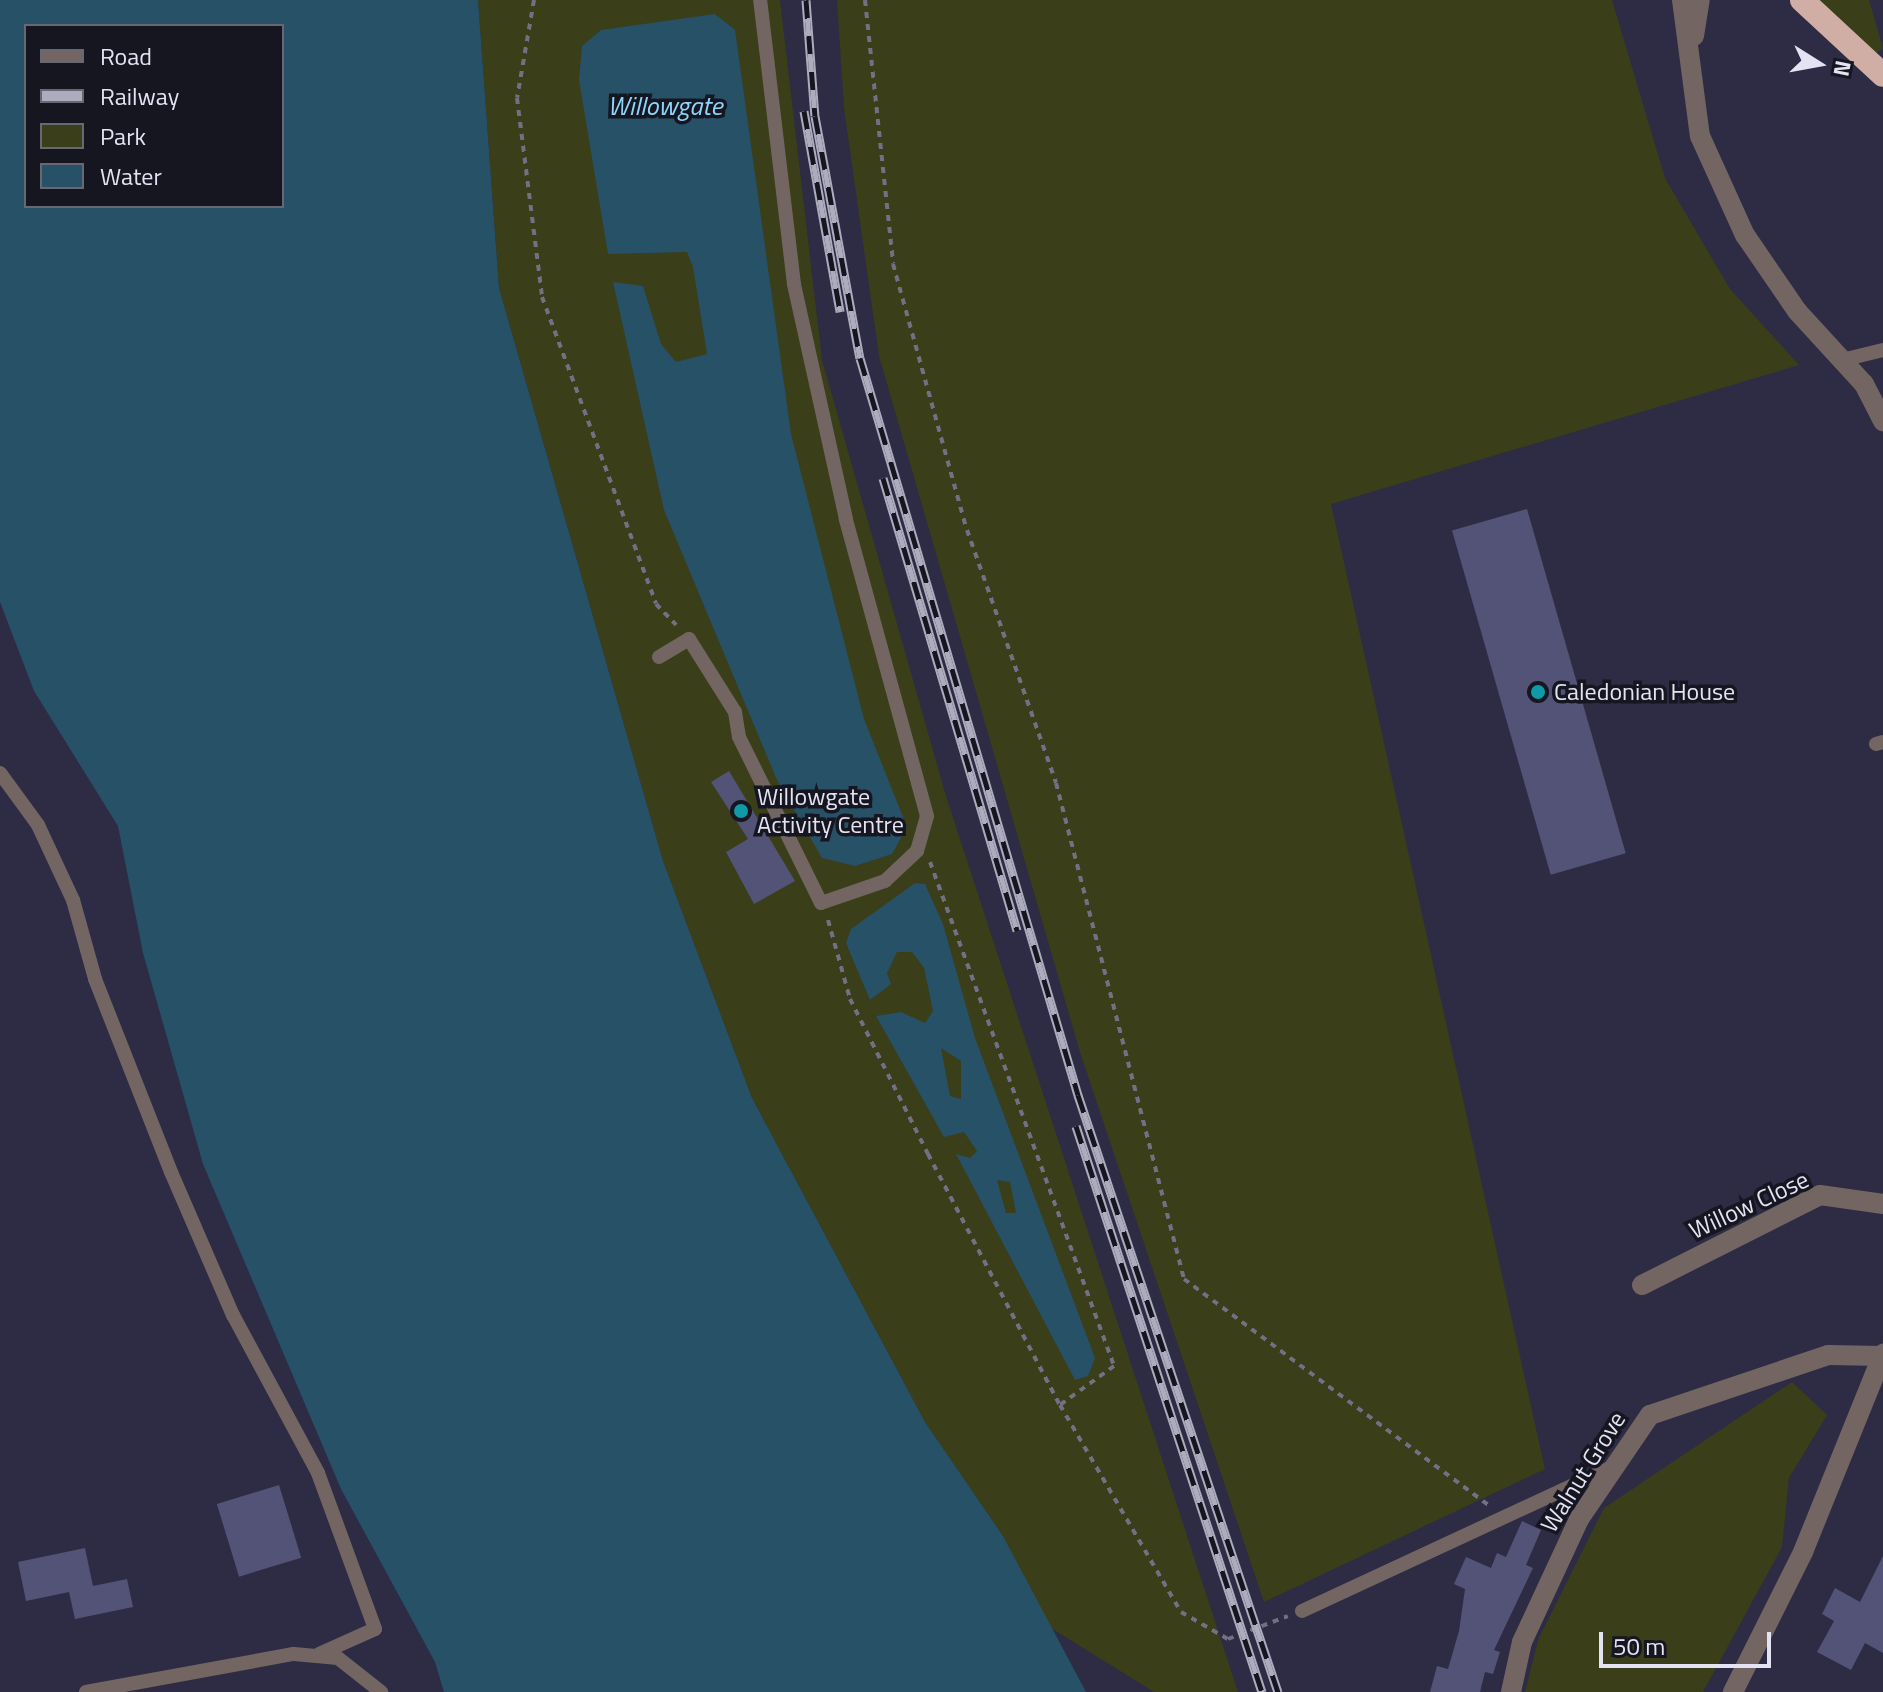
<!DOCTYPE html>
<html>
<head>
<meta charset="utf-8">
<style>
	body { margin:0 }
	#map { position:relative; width:1883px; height:1692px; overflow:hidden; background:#2d2c44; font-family:"Titillium Web",sans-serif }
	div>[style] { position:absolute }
	.green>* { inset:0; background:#3a3e19 }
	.water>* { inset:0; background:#265167 }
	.building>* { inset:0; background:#535378; transform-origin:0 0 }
	.path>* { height:4px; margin-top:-2px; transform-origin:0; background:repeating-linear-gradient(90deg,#717085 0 6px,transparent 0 12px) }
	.lane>* { height:14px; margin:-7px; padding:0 7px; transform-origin:7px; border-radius:7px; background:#736561 }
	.street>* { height:20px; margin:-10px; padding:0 10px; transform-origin:10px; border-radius:10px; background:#736561 }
	.highway>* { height:24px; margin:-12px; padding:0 12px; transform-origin:12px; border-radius:12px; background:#d1aea5 }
	.rail>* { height:9px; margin-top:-4.5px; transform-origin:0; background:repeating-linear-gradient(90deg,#161621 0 18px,#acacbe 0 36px); box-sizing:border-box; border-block:2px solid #acacbe }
	.dots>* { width:22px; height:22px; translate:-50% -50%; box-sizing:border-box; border:4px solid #161621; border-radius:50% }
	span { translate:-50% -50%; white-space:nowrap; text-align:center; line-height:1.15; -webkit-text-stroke:7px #161621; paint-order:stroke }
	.poi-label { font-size:24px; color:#e3e3f3 }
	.left { translate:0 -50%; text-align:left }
	.street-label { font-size:24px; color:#e3e3f3 }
	.water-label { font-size:26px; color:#8ed5fc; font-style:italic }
	.legend { position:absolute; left:24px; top:24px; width:260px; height:184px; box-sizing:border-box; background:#161621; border:2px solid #686875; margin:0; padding:10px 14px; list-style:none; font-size:24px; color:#e3e3f3 }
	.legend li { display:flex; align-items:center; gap:16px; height:40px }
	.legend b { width:40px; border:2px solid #686875 }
	.north { position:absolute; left:1779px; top:24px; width:80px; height:80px; -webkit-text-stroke:6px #161621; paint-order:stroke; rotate:101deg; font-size:22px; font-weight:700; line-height:32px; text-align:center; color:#e3e3f3 }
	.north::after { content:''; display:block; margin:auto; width:28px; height:36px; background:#e3e3f3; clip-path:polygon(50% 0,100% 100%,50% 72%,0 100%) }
	.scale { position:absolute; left:1599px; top:1632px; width:172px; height:36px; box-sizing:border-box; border:4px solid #e3e3f3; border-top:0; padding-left:10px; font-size:24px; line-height:28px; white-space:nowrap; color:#e3e3f3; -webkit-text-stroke:6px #161621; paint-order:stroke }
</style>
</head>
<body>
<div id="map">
	<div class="green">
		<i style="clip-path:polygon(478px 0,780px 0,822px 360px,946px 796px,1238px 1692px,1154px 1692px,1051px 1628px,1003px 1536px,925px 1422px,752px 1098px,663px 861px,499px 288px)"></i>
		<i style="clip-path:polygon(837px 0,1612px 0,1665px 178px,1730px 289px,1799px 365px,1331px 504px,1545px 1469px,1264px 1602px,1080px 1052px,879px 356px,844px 108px)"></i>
		<i style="clip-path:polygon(1812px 0,1869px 0,1883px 48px,1877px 53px)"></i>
		<i style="clip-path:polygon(1792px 1382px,1827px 1415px,1789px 1478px,1782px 1547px,1703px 1692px,1525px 1692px,1538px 1640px,1604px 1508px)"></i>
	</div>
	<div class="water">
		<i style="clip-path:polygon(evenodd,0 0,478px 0,499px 288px,663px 861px,752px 1098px,925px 1422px,1003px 1536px,1086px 1692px,444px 1692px,435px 1662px,341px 1489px,203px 1164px,143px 953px,118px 826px,34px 691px,0 602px,0 0,26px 26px,282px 26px,282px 206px,26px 206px,26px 26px)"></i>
		<i style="clip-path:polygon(715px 14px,735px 30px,791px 434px,864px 719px,907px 827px,892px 854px,855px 866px,822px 858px,777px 780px,664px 510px,613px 282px,643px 286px,661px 344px,676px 362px,707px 354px,693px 267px,687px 252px,608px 254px,579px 80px,582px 46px,601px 30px)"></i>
		<i style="clip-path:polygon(evenodd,915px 883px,925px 884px,943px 924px,975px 1038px,1095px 1358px,1088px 1376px,1075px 1380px,956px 1154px,970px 1158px,977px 1151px,964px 1132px,944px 1137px,876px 1016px,901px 1012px,925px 1023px,933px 1011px,924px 968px,912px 952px,897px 952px,887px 973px,891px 984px,870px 1000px,846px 943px,851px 929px,915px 883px,941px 1048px,961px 1061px,961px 1099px,950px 1096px,941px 1048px,915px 883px,997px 1180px,1010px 1182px,1016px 1213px,1006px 1213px,997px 1180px)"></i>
	</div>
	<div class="building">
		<i style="left:1527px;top:509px;width:358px;height:78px;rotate:74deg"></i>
		<i style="clip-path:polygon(729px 771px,795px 881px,754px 904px,726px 852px,748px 839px,711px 782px)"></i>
		<i style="left:279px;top:1485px;width:76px;height:65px;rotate:73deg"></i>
		<i style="clip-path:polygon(1522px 1521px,1541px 1530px,1526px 1565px,1533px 1568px,1494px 1650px,1500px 1652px,1493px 1674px,1485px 1672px,1480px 1692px,1430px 1692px,1437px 1666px,1448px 1669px,1459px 1631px,1465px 1589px,1454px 1584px,1466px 1557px,1491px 1568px,1497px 1553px,1506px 1557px)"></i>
		<i style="clip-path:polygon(85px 1548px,93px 1586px,127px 1579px,133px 1607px,75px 1619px,69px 1592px,26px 1601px,18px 1562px)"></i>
		<i style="clip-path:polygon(1883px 1556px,1883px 1653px,1865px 1643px,1851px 1670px,1817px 1652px,1834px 1621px,1822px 1614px,1835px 1588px,1860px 1602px)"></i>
	</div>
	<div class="path">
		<i style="left:534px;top:0;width:99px;rotate:99.8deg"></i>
		<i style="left:517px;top:98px;width:201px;rotate:82.8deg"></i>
		<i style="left:542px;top:297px;width:327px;rotate:69.6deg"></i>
		<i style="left:656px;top:604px;width:29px;rotate:46deg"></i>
		<i style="left:865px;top:0;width:265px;rotate:83.9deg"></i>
		<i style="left:893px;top:264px;width:276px;rotate:74.5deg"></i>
		<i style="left:967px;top:530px;width:268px;rotate:70.6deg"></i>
		<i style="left:1056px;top:783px;width:512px;rotate:75.53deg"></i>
		<i style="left:1184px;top:1279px;width:381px;rotate:36.6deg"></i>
		<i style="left:930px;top:862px;width:537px;rotate:69.94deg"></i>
		<i style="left:1114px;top:1366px;width:67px;rotate:144.2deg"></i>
		<i style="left:828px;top:920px;width:82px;rotate:74.4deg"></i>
		<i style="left:850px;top:999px;width:174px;rotate:63.3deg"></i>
		<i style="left:928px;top:1154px;width:284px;rotate:62.3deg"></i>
		<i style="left:1060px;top:1405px;width:240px;rotate:59.7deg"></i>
		<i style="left:1181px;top:1612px;width:54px;rotate:29.9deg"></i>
		<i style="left:1228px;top:1639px;width:64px;rotate:-21deg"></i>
	</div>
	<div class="lane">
		<i style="left:1842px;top:360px;width:42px;rotate:-13.7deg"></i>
		<i style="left:659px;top:657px;width:35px;rotate:-31deg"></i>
		<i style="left:689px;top:639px;width:86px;rotate:57.8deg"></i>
		<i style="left:735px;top:712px;width:25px;rotate:81deg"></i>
		<i style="left:739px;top:737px;width:185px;rotate:63.7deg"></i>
		<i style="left:821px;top:903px;width:68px;rotate:-19deg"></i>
		<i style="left:885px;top:881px;width:44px;rotate:-43.2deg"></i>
		<i style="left:917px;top:851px;width:36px;rotate:-74deg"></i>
		<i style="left:927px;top:816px;width:308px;rotate:-105.3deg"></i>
		<i style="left:846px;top:519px;width:241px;rotate:-102.5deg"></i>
		<i style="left:794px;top:284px;width:286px;rotate:-96.8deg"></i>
		<i style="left:1876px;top:744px;width:7px;rotate:-16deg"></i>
		<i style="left:0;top:773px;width:64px;rotate:53.8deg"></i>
		<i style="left:38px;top:825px;width:83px;rotate:65deg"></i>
		<i style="left:73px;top:900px;width:82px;rotate:74.4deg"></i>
		<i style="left:95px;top:979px;width:207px;rotate:68.5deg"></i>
		<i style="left:171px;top:1172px;width:156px;rotate:66.6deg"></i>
		<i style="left:233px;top:1315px;width:179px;rotate:61.7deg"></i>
		<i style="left:318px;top:1473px;width:166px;rotate:69.9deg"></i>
		<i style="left:375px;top:1629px;width:61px;rotate:155.9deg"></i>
		<i style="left:1302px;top:1611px;width:344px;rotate:-24.9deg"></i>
		<i style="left:86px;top:1692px;width:211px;rotate:-10.4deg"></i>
		<i style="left:294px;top:1654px;width:44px;rotate:5.2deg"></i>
		<i style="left:338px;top:1658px;width:55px;rotate:38.3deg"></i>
	</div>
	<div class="street">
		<i style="left:1682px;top:0;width:137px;rotate:82.5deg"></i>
		<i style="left:1700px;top:136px;width:109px;rotate:65.6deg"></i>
		<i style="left:1745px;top:235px;width:92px;rotate:55.6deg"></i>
		<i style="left:1797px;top:311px;width:99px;rotate:47.5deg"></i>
		<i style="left:1864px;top:384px;width:42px;rotate:62.8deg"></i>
		<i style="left:1694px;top:36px;width:36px;rotate:-81deg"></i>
		<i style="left:1642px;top:1285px;width:199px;rotate:-26.8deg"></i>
		<i style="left:1820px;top:1195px;width:64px;rotate:8.1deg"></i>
		<i style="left:1511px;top:1692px;width:51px;rotate:-77.6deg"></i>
		<i style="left:1522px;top:1642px;width:136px;rotate:-65.1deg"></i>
		<i style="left:1579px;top:1519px;width:126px;rotate:-55.7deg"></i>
		<i style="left:1650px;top:1415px;width:188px;rotate:-18.6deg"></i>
		<i style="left:1828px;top:1355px;width:54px;rotate:1.1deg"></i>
		<i style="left:1733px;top:1692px;width:157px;rotate:-63.4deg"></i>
		<i style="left:1803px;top:1552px;width:214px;rotate:-68deg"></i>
	</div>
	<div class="highway">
		<i style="left:1802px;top:0;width:110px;rotate:42.8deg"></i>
	</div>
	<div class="rail">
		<i style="left:806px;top:0;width:116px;rotate:85.6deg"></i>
		<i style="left:815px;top:116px;width:246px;rotate:79.5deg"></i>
		<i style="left:860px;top:358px;width:769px;rotate:73.52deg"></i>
		<i style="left:1078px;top:1095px;width:630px;rotate:71.48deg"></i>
		<i style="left:804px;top:111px;width:204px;rotate:79.8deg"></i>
		<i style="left:883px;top:478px;width:472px;rotate:73.5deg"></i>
		<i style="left:1076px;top:1126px;width:596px;rotate:71.81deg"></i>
	</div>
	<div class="dots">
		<i style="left:1538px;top:692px;background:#0f9aa8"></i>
		<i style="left:741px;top:811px;background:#0f9aa8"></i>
	</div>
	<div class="poi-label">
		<span class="left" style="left:1554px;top:692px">Caledonian House</span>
		<span class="left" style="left:757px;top:811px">Willowgate<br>Activity Centre</span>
	</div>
	<div class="street-label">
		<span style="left:1749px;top:1205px;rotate:-25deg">Willow Close</span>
		<span style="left:1583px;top:1472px;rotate:-58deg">Walnut Grove</span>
	</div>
	<div class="water-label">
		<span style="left:665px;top:106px">Willowgate</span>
	</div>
	<ul class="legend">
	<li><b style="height:10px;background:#736561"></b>Road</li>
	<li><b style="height:10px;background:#acacbe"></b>Railway</li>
	<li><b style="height:22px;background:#3a3e19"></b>Park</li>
	<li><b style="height:22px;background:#265167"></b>Water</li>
	</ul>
	<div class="north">N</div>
	<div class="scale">50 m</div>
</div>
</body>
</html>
